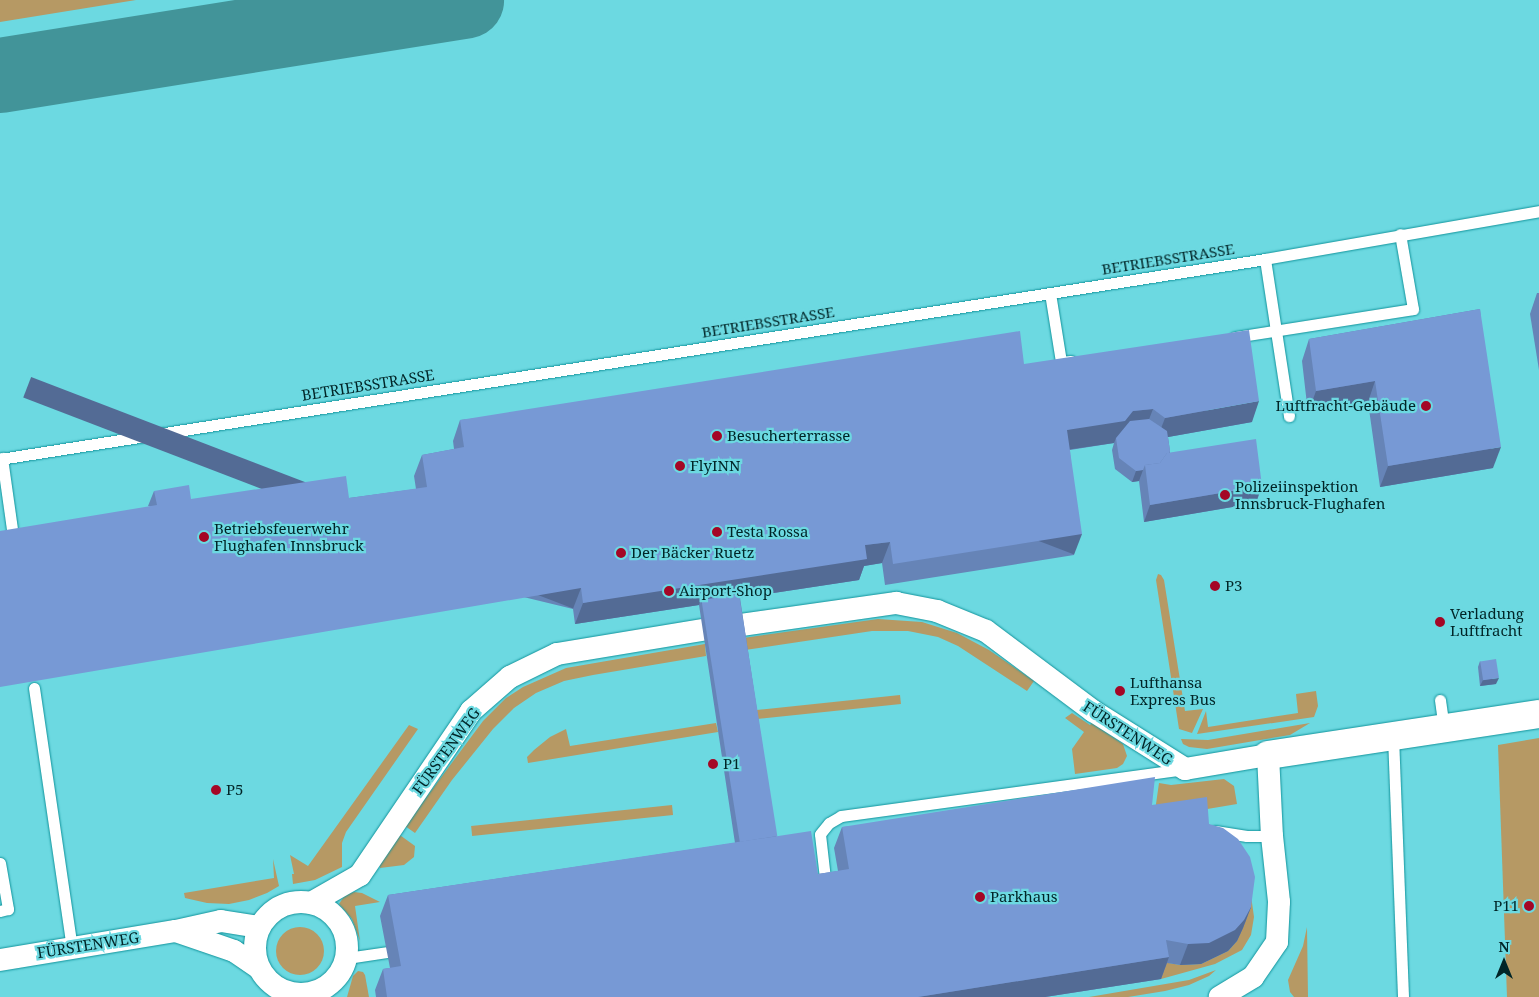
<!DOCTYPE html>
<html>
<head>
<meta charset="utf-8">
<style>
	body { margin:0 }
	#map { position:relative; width:1539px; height:997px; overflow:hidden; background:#6cd9e1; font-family:"Noto Serif",serif }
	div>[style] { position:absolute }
	.green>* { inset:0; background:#b69964; transform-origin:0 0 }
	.round { border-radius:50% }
	.taxiway>* { height:75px; margin:-37.5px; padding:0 37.5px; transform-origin:37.5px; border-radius:37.5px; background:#429499 }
	.roads { filter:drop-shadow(0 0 1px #12949c) drop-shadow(0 0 1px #12949c) }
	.lane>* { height:11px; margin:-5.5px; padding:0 5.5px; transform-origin:5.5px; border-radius:5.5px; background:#fff }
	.street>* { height:22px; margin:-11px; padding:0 11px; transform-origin:11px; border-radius:11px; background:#fff }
	.street>.ring { margin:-11px; padding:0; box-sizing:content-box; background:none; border:22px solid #fff; border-radius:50% }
	.secondary>* { height:28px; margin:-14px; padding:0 14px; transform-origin:14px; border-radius:14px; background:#fff }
	.wall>* { inset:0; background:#6684b7 }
	.shaded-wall>* { inset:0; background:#536b95; transform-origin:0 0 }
	.building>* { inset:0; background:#7799d5; transform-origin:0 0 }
	.dots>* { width:14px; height:14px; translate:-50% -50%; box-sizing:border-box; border:2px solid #6cd9e1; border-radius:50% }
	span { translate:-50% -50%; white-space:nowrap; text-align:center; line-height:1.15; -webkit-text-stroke:4.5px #6cd9e1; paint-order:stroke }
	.street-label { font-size:15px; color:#012527 }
	.poi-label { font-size:15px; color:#012527 }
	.right { translate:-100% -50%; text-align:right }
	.left { translate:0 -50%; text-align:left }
	.north { position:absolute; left:1479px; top:937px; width:50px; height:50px; -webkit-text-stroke:4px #6cd9e1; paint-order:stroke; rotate:0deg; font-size:14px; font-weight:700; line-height:20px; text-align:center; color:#012527 }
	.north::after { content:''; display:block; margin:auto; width:18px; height:22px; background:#012527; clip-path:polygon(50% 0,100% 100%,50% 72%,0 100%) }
</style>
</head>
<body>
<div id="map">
	<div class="green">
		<i style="clip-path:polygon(0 0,136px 0,0 22px)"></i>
		<i style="clip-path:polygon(1158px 574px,1161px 575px,1164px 580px,1185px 711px,1203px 709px,1192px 733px,1179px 729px,1156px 580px)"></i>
		<i style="clip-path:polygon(878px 619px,922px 622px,957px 633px,989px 650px,1034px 681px,1027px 691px,958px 646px,938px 637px,908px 631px,872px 631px,745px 650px,743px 638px)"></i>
		<i style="clip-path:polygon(705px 644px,706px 656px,593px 675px,564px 681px,536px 693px,514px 708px,493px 729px,452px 780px,415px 833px,405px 826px,483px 721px,506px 698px,523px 687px,566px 668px)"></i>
		<i style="clip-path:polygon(1316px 691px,1318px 706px,1314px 717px,1197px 734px,1206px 711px,1208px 727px,1298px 713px,1296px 694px)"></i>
		<i style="left:900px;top:695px;width:9px;height:147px;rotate:84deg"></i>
		<i style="clip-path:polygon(1072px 713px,1090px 725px,1092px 723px,1123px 744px,1127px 756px,1123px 764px,1117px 768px,1075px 774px,1072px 749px,1084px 732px,1065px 718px)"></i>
		<i style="clip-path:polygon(716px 723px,718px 732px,528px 763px,527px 757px,534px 750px,550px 737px,566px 729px,570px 746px)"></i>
		<i style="clip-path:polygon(1310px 723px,1290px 735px,1207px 749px,1189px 747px,1183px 744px,1181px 739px,1208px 740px)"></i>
		<i style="clip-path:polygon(409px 725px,418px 729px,346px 832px,342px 843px,342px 867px,315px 880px,293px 884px,292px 874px,294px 874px,290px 855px,308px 866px)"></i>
		<i style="clip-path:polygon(1539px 738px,1539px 997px,1507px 997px,1498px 745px)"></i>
		<i style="clip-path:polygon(1224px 779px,1234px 786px,1237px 804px,1154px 818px,1159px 783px,1171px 785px)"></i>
		<i style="left:672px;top:805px;width:10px;height:202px;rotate:84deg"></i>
		<i style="clip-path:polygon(397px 833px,415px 846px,414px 857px,404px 865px,380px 868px,380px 860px)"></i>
		<i style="clip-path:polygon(273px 859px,279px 886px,267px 893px,249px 900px,229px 904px,207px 903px,185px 898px,184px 893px,274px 878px)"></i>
		<i style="clip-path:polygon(1247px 867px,1254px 917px,1251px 935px,1242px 950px,1215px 964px,1161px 979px,1158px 961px,1180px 965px,1201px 964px,1228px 951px,1237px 941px)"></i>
		<i style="clip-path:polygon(354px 892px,362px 893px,380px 902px,355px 906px,360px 941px,352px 919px,339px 904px,345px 895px)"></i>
		<i style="clip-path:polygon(1307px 927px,1308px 997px,1294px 997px,1290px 992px,1288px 980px,1303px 946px)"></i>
		<i class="round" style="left:276px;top:927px;width:48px;height:48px"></i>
		<i style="clip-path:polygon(1216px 970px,1209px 976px,1189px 985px,1165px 991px,1128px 997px,1089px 997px,1189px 980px)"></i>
		<i style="clip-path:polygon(358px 971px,363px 972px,365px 975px,369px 997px,347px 997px,353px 976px)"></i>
	</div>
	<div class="taxiway">
		<i style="left:0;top:75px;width:472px;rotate:-9.1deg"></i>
	</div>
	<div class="roads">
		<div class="lane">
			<i style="left:1265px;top:259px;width:159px;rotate:81.3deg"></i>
			<i style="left:1050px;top:293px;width:70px;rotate:80.9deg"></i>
			<i style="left:1061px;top:362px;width:10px;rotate:-6deg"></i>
			<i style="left:1235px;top:337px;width:180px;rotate:-8.9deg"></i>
			<i style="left:1413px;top:309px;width:76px;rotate:-99.8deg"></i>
			<i style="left:2px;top:458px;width:86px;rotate:82deg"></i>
			<i style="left:0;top:459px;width:1281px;rotate:-8.98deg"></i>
			<i style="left:1265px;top:259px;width:278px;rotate:-9.9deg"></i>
			<i style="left:34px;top:688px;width:263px;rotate:81.7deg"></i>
			<i style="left:1440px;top:700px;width:29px;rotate:82deg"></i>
			<i style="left:1393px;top:736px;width:261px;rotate:87.8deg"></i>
			<i style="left:1215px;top:831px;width:32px;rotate:9deg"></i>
			<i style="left:1247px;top:836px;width:25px"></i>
			<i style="left:0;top:863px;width:47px;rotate:80.1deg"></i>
			<i style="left:8px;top:909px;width:8px;rotate:166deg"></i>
			<i style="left:826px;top:887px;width:53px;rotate:-96.5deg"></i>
			<i style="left:820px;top:834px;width:14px;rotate:-51deg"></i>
			<i style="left:829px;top:823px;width:14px;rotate:-30deg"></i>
			<i style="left:841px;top:816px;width:345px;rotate:-7.8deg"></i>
			<i style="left:347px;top:958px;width:40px;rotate:-8.5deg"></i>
		</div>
		<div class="street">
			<i style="left:741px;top:625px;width:157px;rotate:-8.1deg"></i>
			<i style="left:896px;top:603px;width:42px;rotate:11deg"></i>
			<i style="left:937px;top:611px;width:53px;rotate:22.2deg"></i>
			<i style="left:986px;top:631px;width:134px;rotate:36.8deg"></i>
			<i style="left:1093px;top:711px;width:109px;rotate:32.2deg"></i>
			<i style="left:1185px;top:769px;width:84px;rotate:-9.6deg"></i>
			<i style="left:1268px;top:755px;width:81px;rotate:87.2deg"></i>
			<i style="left:1272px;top:836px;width:66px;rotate:83.9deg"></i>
			<i style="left:1279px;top:902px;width:40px;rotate:92.9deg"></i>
			<i style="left:1277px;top:942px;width:42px;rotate:124.4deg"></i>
			<i style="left:1253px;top:977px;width:39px;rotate:149deg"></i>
			<i class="ring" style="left:255px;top:902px;width:70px;height:70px"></i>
			<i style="left:311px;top:903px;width:56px;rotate:-29.7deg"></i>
			<i style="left:360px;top:875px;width:198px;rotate:-55.9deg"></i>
			<i style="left:471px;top:711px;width:52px;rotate:-41.1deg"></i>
			<i style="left:510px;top:677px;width:52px;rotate:-26.1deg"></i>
			<i style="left:557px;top:654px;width:147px;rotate:-9.4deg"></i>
			<i style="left:176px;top:931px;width:61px;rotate:19deg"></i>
			<i style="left:234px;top:951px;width:30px;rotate:34deg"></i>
			<i style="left:0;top:960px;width:178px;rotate:-9.4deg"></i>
			<i style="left:176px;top:931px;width:46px;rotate:-12.5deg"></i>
			<i style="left:221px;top:921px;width:39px;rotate:9deg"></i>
		</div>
		<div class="secondary">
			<i style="left:1268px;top:755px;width:274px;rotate:-8.6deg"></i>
		</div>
	</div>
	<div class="wall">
		<i style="clip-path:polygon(1537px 293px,1539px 293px,1539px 370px,1530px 314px)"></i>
		<i style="clip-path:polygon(1480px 309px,1493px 468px,1380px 487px,1368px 402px,1308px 413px,1302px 361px,1309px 339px)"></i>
		<i style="clip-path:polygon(1024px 364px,1252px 422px,1168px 437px,1170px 451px,1170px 453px,1256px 503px,1144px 522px,1139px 481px,1132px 482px,1115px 469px,1112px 450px,1114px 443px,1070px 450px,1074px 555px,885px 585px,882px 563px,864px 566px,859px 580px,740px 598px,776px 836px,818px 874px,838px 871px,834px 848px,842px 827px,1152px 805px,1209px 824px,1251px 907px,1243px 928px,1237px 941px,1228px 951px,1201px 964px,1180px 965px,1167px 963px,1161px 979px,1045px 997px,376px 997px,375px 990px,383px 969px,390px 968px,380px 916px,388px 895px,735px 843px,699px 605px,575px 624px,573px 609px,148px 506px,154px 491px,191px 499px,349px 498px,416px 489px,414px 476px,422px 455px,454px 449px,453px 441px,460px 420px)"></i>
		<i style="clip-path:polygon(1480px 661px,1496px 684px,1480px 686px,1478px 667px)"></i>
	</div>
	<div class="shaded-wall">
		<i style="clip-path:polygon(1375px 381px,1368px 402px,1308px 413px,1316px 391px)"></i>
		<i style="clip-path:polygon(1259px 401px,1252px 422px,1157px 439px,1165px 418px)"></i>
		<i style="clip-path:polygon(1153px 409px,1145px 430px,1116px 438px,1114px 443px,1059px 451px,1067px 430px,1133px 411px)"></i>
		<i style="clip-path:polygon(1501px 447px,1493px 468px,1380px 487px,1388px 466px)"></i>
		<i style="clip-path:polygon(1143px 470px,1139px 481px,1132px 482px,1136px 471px)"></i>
		<i style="clip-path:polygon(1262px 486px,1256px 503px,1144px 522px,1150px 505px)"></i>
		<i style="left:1082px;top:534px;width:22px;height:191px;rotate:111deg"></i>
		<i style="clip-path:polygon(890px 542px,882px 563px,864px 566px,859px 580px,702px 604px,701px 599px,699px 605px,575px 624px,583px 603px,865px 545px)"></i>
		<i style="left:581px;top:588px;width:22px;height:589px;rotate:111deg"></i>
		<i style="clip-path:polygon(1499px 678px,1496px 684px,1480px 686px,1483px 680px)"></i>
		<i style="clip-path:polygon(1251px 907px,1243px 928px,1237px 941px,1228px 951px,1201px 964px,1180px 965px,1188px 944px)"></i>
		<i style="clip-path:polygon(1169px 957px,1161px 979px,1045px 997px,918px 997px)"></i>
	</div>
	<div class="building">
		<i style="clip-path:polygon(1480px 309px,1501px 447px,1388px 466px,1375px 381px,1316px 391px,1309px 339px)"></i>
		<i style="clip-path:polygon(1249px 330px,1259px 401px,1165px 418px,1153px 409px,1133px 411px,1125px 421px,1067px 430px,1082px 534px,893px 564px,890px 542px,865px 545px,867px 559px,861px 560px,583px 603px,581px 588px,0 687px,0 531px,157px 505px,154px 491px,189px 485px,191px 499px,346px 476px,349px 498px,427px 487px,422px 455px,464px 447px,460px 420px,1020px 331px,1024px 364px)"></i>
		<i style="clip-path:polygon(1149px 419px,1167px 431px,1170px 451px,1169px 453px,1167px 453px,1160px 463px,1145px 465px,1143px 470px,1136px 471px,1119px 458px,1116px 438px,1130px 421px)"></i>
		<i style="clip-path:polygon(1256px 439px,1262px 486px,1150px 505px,1145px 465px,1160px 463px,1167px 453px)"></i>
		<i style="left:739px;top:594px;width:245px;height:38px;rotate:81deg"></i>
		<i style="left:1496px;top:659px;width:19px;height:16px;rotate:81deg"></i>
		<i style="clip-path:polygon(1155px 777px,1152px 805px,1207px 797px,1209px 824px,1223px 828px,1238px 839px,1250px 857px,1255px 877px,1251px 907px,1244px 920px,1235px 930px,1209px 943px,1188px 944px,1166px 940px,1169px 957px,918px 997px,387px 997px,383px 969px,401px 966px,388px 895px,811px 831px,818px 874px,849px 869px,842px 827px)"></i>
	</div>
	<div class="dots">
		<i style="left:1426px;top:406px;background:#a40725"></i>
		<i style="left:717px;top:436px;background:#a40725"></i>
		<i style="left:680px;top:466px;background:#a40725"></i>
		<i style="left:1225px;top:495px;background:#a40725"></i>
		<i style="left:717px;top:532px;background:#a40725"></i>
		<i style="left:204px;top:537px;background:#a40725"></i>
		<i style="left:621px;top:553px;background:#a40725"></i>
		<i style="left:1215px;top:586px;background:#a40725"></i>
		<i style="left:669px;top:591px;background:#a40725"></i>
		<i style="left:1440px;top:622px;background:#a40725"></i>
		<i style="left:1120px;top:691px;background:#a40725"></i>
		<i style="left:713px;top:764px;background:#a40725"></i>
		<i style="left:216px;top:790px;background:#a40725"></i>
		<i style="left:980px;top:897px;background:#a40725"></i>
		<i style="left:1529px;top:906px;background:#a40725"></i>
	</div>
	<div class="street-label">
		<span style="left:1168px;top:259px;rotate:-9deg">BETRIEBSSTRASSE</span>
		<span style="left:768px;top:322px;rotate:-9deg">BETRIEBSSTRASSE</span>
		<span style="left:368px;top:385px;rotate:-9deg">BETRIEBSSTRASSE</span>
		<span style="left:1128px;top:733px;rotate:33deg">FÜRSTENWEG</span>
		<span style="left:446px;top:751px;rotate:-54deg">FÜRSTENWEG</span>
		<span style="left:88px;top:945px;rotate:-9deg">FÜRSTENWEG</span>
	</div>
	<div class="poi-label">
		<span class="right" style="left:1416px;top:406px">Luftfracht-Gebäude</span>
		<span class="left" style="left:727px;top:436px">Besucherterrasse</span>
		<span class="left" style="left:690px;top:466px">FlyINN</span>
		<span class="left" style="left:1235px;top:495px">Polizeiinspektion<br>Innsbruck-Flughafen</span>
		<span class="left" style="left:214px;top:537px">Betriebsfeuerwehr<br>Flughafen Innsbruck</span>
		<span class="left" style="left:727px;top:532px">Testa Rossa</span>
		<span class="left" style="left:631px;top:553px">Der Bäcker Ruetz</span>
		<span class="left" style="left:1225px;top:586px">P3</span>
		<span class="left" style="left:679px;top:591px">Airport-Shop</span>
		<span class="left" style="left:1450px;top:622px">Verladung<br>Luftfracht</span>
		<span class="left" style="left:1130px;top:691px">Lufthansa<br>Express Bus</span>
		<span class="left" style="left:723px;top:764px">P1</span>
		<span class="left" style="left:226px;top:790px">P5</span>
		<span class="left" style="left:990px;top:897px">Parkhaus</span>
		<span class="right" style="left:1519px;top:906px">P11</span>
	</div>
	<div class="north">N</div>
</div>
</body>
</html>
